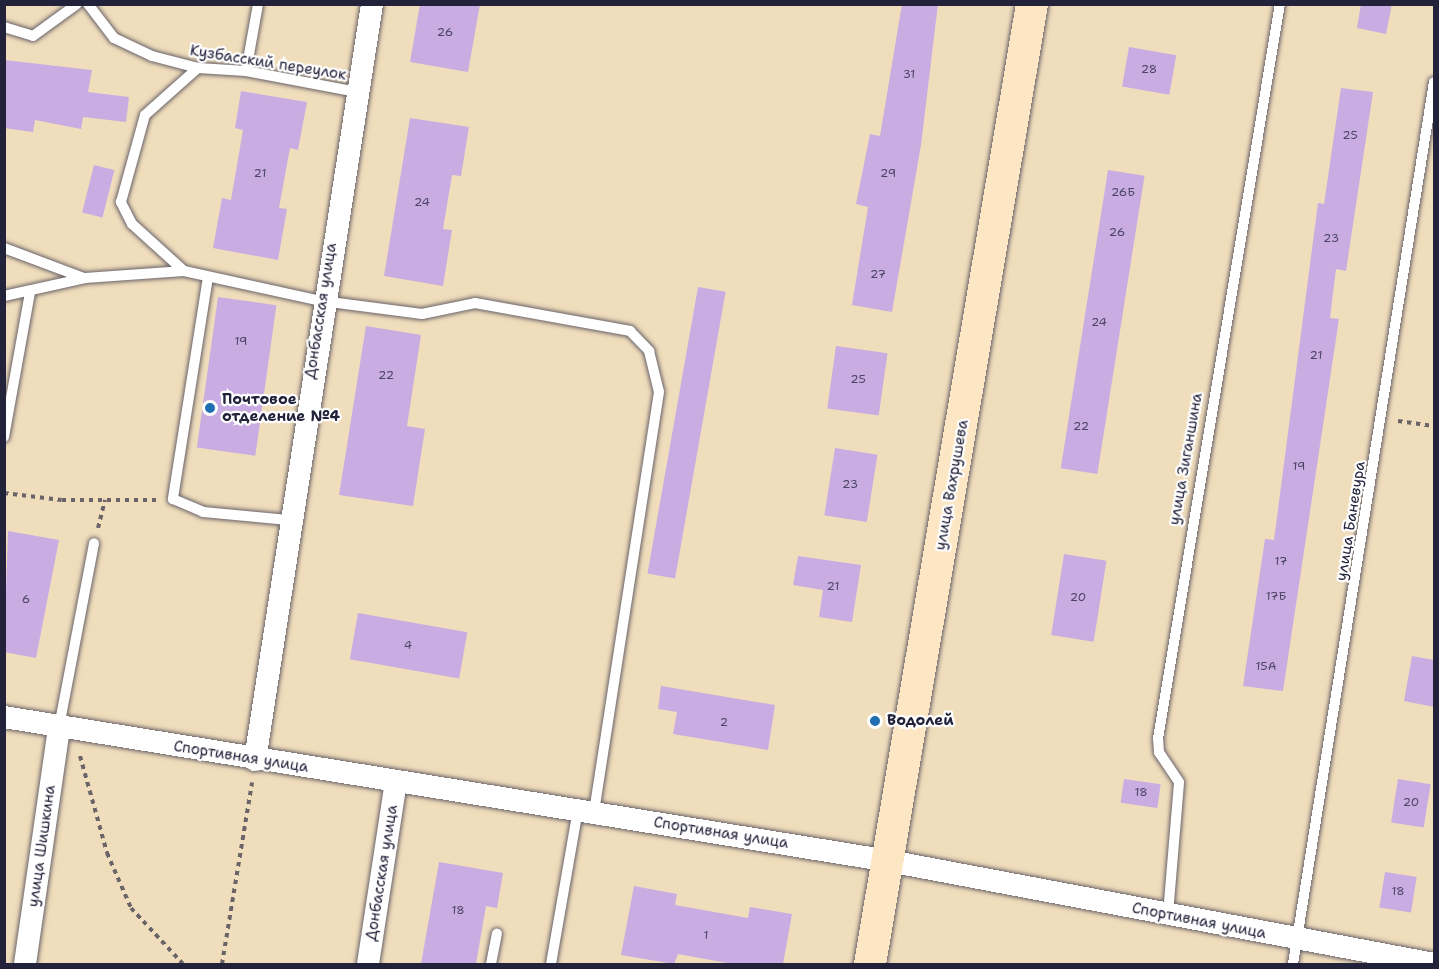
<!DOCTYPE html>
<html>
<head>
<meta charset="utf-8">
<style>
	body { margin:0 }
	#map { position:relative; width:1439px; height:969px; overflow:hidden; background:#f0ddbc; font-family:"Shantell Sans",sans-serif }
	div>[style] { position:absolute }
	.building>* { inset:0; background:#c9ade2; transform-origin:0 0 }
	.path>* { height:4px; margin-top:-2px; transform-origin:0; background:repeating-linear-gradient(90deg,#6a6368 0 4.5px,transparent 0 9px) }
	.roads { filter:drop-shadow(0 0 2px #6a6368) drop-shadow(0 0 2px #6a6368) }
	.lane>* { height:10px; margin:-5px; padding:0 5px; transform-origin:5px; border-radius:5px; background:#fff }
	.street>* { height:22px; margin:-11px; padding:0 11px; transform-origin:11px; border-radius:11px; background:#fff }
	.secondary>* { height:32px; margin:-16px; padding:0 16px; transform-origin:16px; border-radius:16px; background:#fce6c4 }
	.dots>* { width:16px; height:16px; translate:-50% -50%; box-sizing:border-box; border:3px solid #fff; border-radius:50% }
	span { translate:-50% -50%; white-space:nowrap; text-align:center; line-height:1.15; -webkit-text-stroke:4.5px #fff; paint-order:stroke }
	.number-label { font-size:12px; color:#4c4565 }
	.number-label span { -webkit-text-stroke-width:0 }
	.street-label { font-size:15px; color:#22223b }
	.poi-label { font-size:15px; color:#22223b; font-weight:700 }
	.left { translate:0 -50%; text-align:left }
	.frame { position:absolute; inset:0; border:6px solid #22223b; pointer-events:none }
</style>
</head>
<body>
<div id="map">
	<div class="building">
		<i style="clip-path:polygon(420px 4px,480px 4px,468px 72px,410px 62px)"></i>
		<i style="clip-path:polygon(902px 4px,938px 4px,921px 145px,892px 312px,852px 305px,868px 207px,856px 204px,870px 134px,880px 136px)"></i>
		<i style="clip-path:polygon(1361px 4px,1392px 4px,1386px 34px,1357px 28px)"></i>
		<i style="left:1129px;top:47px;width:48px;height:40px;rotate:10deg"></i>
		<i style="clip-path:polygon(4px 60px,92px 70px,88px 92px,129px 97px,126px 122px,83px 117px,81px 129px,35px 120px,33px 132px,4px 128px)"></i>
		<i style="clip-path:polygon(1341px 88px,1373px 92px,1346px 271px,1336px 269px,1330px 318px,1339px 319px,1283px 691px,1243px 686px,1265px 539px,1274px 540px,1318px 203px,1324px 204px)"></i>
		<i style="clip-path:polygon(241px 91px,307px 102px,298px 150px,290px 148px,279px 208px,287px 209px,278px 260px,213px 248px,222px 198px,231px 200px,243px 130px,235px 128px)"></i>
		<i style="clip-path:polygon(410px 118px,469px 127px,461px 176px,452px 175px,443px 229px,452px 230px,443px 286px,384px 276px)"></i>
		<i style="left:94px;top:165px;width:21px;height:49px;rotate:14deg"></i>
		<i style="left:1108px;top:170px;width:37px;height:302px;rotate:9deg"></i>
		<i style="left:698px;top:287px;width:28px;height:291px;rotate:10deg"></i>
		<i style="left:218px;top:297px;width:59px;height:152px;rotate:8deg"></i>
		<i style="clip-path:polygon(366px 326px,421px 335px,407px 426px,425px 429px,413px 506px,339px 495px)"></i>
		<i style="left:836px;top:346px;width:52px;height:63px;rotate:8deg"></i>
		<i style="left:835px;top:448px;width:43px;height:68px;rotate:9deg"></i>
		<i style="clip-path:polygon(8px 531px,59px 540px,36px 658px,4px 652px)"></i>
		<i style="left:1064px;top:554px;width:43px;height:82px;rotate:9deg"></i>
		<i style="clip-path:polygon(798px 556px,861px 565px,852px 622px,819px 617px,823px 590px,793px 585px)"></i>
		<i style="left:358px;top:613px;width:111px;height:47px;rotate:10deg"></i>
		<i style="clip-path:polygon(1412px 656px,1434px 660px,1434px 707px,1404px 701px)"></i>
		<i style="clip-path:polygon(661px 686px,775px 705px,768px 750px,673px 734px,677px 712px,658px 709px)"></i>
		<i style="left:1124px;top:779px;width:37px;height:24px;rotate:8deg"></i>
		<i style="left:1398px;top:779px;width:33px;height:44px;rotate:9deg"></i>
		<i style="clip-path:polygon(439px 862px,503px 873px,497px 908px,486px 906px,476px 964px,421px 964px)"></i>
		<i style="left:1385px;top:872px;width:32px;height:36px;rotate:9deg"></i>
		<i style="clip-path:polygon(634px 886px,677px 894px,675px 905px,748px 918px,750px 907px,792px 914px,783px 964px,733px 964px,678px 954px,674px 964px,621px 955px)"></i>
	</div>
	<div class="path">
		<i style="left:1398px;top:421px;width:36px;rotate:8deg"></i>
		<i style="left:4px;top:493px;width:58px;rotate:6.9deg"></i>
		<i style="left:62px;top:500px;width:95px"></i>
		<i style="left:98px;top:528px;width:29px;rotate:-76deg"></i>
		<i style="left:80px;top:756px;width:101px;rotate:74.4deg"></i>
		<i style="left:107px;top:853px;width:60px;rotate:66.4deg"></i>
		<i style="left:131px;top:908px;width:76px;rotate:47.1deg"></i>
		<i style="left:222px;top:964px;width:184px;rotate:-80.6deg"></i>
	</div>
	<div class="roads">
		<div class="lane">
			<i style="left:88px;top:4px;width:43px;rotate:52.6deg"></i>
			<i style="left:114px;top:38px;width:42px;rotate:25.3deg"></i>
			<i style="left:152px;top:56px;width:48px;rotate:14.6deg"></i>
			<i style="left:198px;top:68px;width:48px;rotate:3.6deg"></i>
			<i style="left:246px;top:71px;width:113px;rotate:10.7deg"></i>
			<i style="left:4px;top:27px;width:30px;rotate:17deg"></i>
			<i style="left:33px;top:36px;width:54px;rotate:-36deg"></i>
			<i style="left:246px;top:71px;width:68px;rotate:-79.8deg"></i>
			<i style="left:4px;top:248px;width:85px;rotate:20.6deg"></i>
			<i style="left:184px;top:271px;width:70px;rotate:-137.9deg"></i>
			<i style="left:132px;top:224px;width:25px;rotate:-117deg"></i>
			<i style="left:121px;top:202px;width:90px;rotate:-74.6deg"></i>
			<i style="left:145px;top:115px;width:71px;rotate:-41.6deg"></i>
			<i style="left:208px;top:277px;width:225px;rotate:99deg"></i>
			<i style="left:173px;top:499px;width:33px;rotate:23deg"></i>
			<i style="left:203px;top:512px;width:86px;rotate:5.3deg"></i>
			<i style="left:4px;top:296px;width:83px;rotate:-12.5deg"></i>
			<i style="left:85px;top:278px;width:99px;rotate:-4deg"></i>
			<i style="left:184px;top:271px;width:141px;rotate:12.3deg"></i>
			<i style="left:322px;top:301px;width:101px;rotate:7.4deg"></i>
			<i style="left:422px;top:314px;width:54px;rotate:-11.7deg"></i>
			<i style="left:475px;top:303px;width:158px;rotate:10.2deg"></i>
			<i style="left:630px;top:331px;width:28px;rotate:46deg"></i>
			<i style="left:649px;top:351px;width:42px;rotate:76.3deg"></i>
			<i style="left:659px;top:392px;width:425px;rotate:98.8deg"></i>
			<i style="left:4px;top:437px;width:147px;rotate:-79.8deg"></i>
			<i style="left:59px;top:727px;width:187px;rotate:-79.2deg"></i>
			<i style="left:1168px;top:914px;width:132px;rotate:-85.2deg"></i>
			<i style="left:1179px;top:782px;width:36px;rotate:-124deg"></i>
			<i style="left:1159px;top:752px;width:13px;rotate:-94deg"></i>
			<i style="left:1158px;top:739px;width:745px;rotate:-80.58deg"></i>
			<i style="left:491px;top:964px;width:31px;rotate:-79deg"></i>
			<i style="left:551px;top:964px;width:156px;rotate:-80.1deg"></i>
			<i style="left:1293px;top:964px;width:893px;rotate:-80.92deg"></i>
		</div>
		<div class="street">
			<i style="left:4px;top:717px;width:897px;rotate:9.24deg"></i>
			<i style="left:889px;top:861px;width:555px;rotate:10.7deg"></i>
			<i style="left:255px;top:760px;width:765px;rotate:-81.2deg"></i>
			<i style="left:25px;top:964px;width:239px;rotate:-81.8deg"></i>
			<i style="left:368px;top:964px;width:184px;rotate:-81.3deg"></i>
		</div>
		<div class="secondary">
			<i style="left:870px;top:964px;width:974px;rotate:-80.42deg"></i>
		</div>
	</div>
	<div class="dots">
		<i style="left:210px;top:408px;background:#1f6fb2"></i>
		<i style="left:875px;top:721px;background:#1f6fb2"></i>
	</div>
	<div class="number-label">
		<span style="left:445px;top:33px">26</span>
		<span style="left:1149px;top:70px">28</span>
		<span style="left:909px;top:75px">31</span>
		<span style="left:1350px;top:136px">25</span>
		<span style="left:260px;top:174px">21</span>
		<span style="left:888px;top:174px">29</span>
		<span style="left:1123px;top:193px">26Б</span>
		<span style="left:422px;top:203px">24</span>
		<span style="left:1117px;top:233px">26</span>
		<span style="left:1331px;top:239px">23</span>
		<span style="left:878px;top:275px">27</span>
		<span style="left:1099px;top:323px">24</span>
		<span style="left:241px;top:342px">19</span>
		<span style="left:1316px;top:356px">21</span>
		<span style="left:386px;top:376px">22</span>
		<span style="left:858px;top:380px">25</span>
		<span style="left:1081px;top:427px">22</span>
		<span style="left:1299px;top:467px">19</span>
		<span style="left:850px;top:485px">23</span>
		<span style="left:1281px;top:562px">17</span>
		<span style="left:833px;top:587px">21</span>
		<span style="left:1276px;top:597px">17Б</span>
		<span style="left:1078px;top:598px">20</span>
		<span style="left:26px;top:600px">6</span>
		<span style="left:408px;top:646px">4</span>
		<span style="left:1266px;top:667px">15А</span>
		<span style="left:724px;top:723px">2</span>
		<span style="left:1141px;top:793px">18</span>
		<span style="left:1411px;top:803px">20</span>
		<span style="left:1398px;top:892px">18</span>
		<span style="left:458px;top:911px">18</span>
		<span style="left:706px;top:936px">1</span>
	</div>
	<div class="street-label">
		<span style="left:268px;top:63px;rotate:9deg">Кузбасский переулок</span>
		<span style="left:321px;top:311px;rotate:-81deg">Донбасская улица</span>
		<span style="left:1186px;top:459px;rotate:-80deg">улица Зиганшина</span>
		<span style="left:952px;top:485px;rotate:-80deg">улица Вахрушева</span>
		<span style="left:1351px;top:521px;rotate:-81deg">улица Баневура</span>
		<span style="left:241px;top:757px;rotate:9deg">Спортивная улица</span>
		<span style="left:721px;top:833px;rotate:9deg">Спортивная улица</span>
		<span style="left:42px;top:846px;rotate:-82deg">улица Шишкина</span>
		<span style="left:382px;top:873px;rotate:-81deg">Донбасская улица</span>
		<span style="left:1199px;top:921px;rotate:11deg">Спортивная улица</span>
	</div>
	<div class="poi-label">
		<span class="left" style="left:222px;top:408px">Почтовое<br>отделение №4</span>
		<span class="left" style="left:887px;top:721px">Водолей</span>
	</div>
	<div class="frame"></div>
</div>
</body>
</html>
